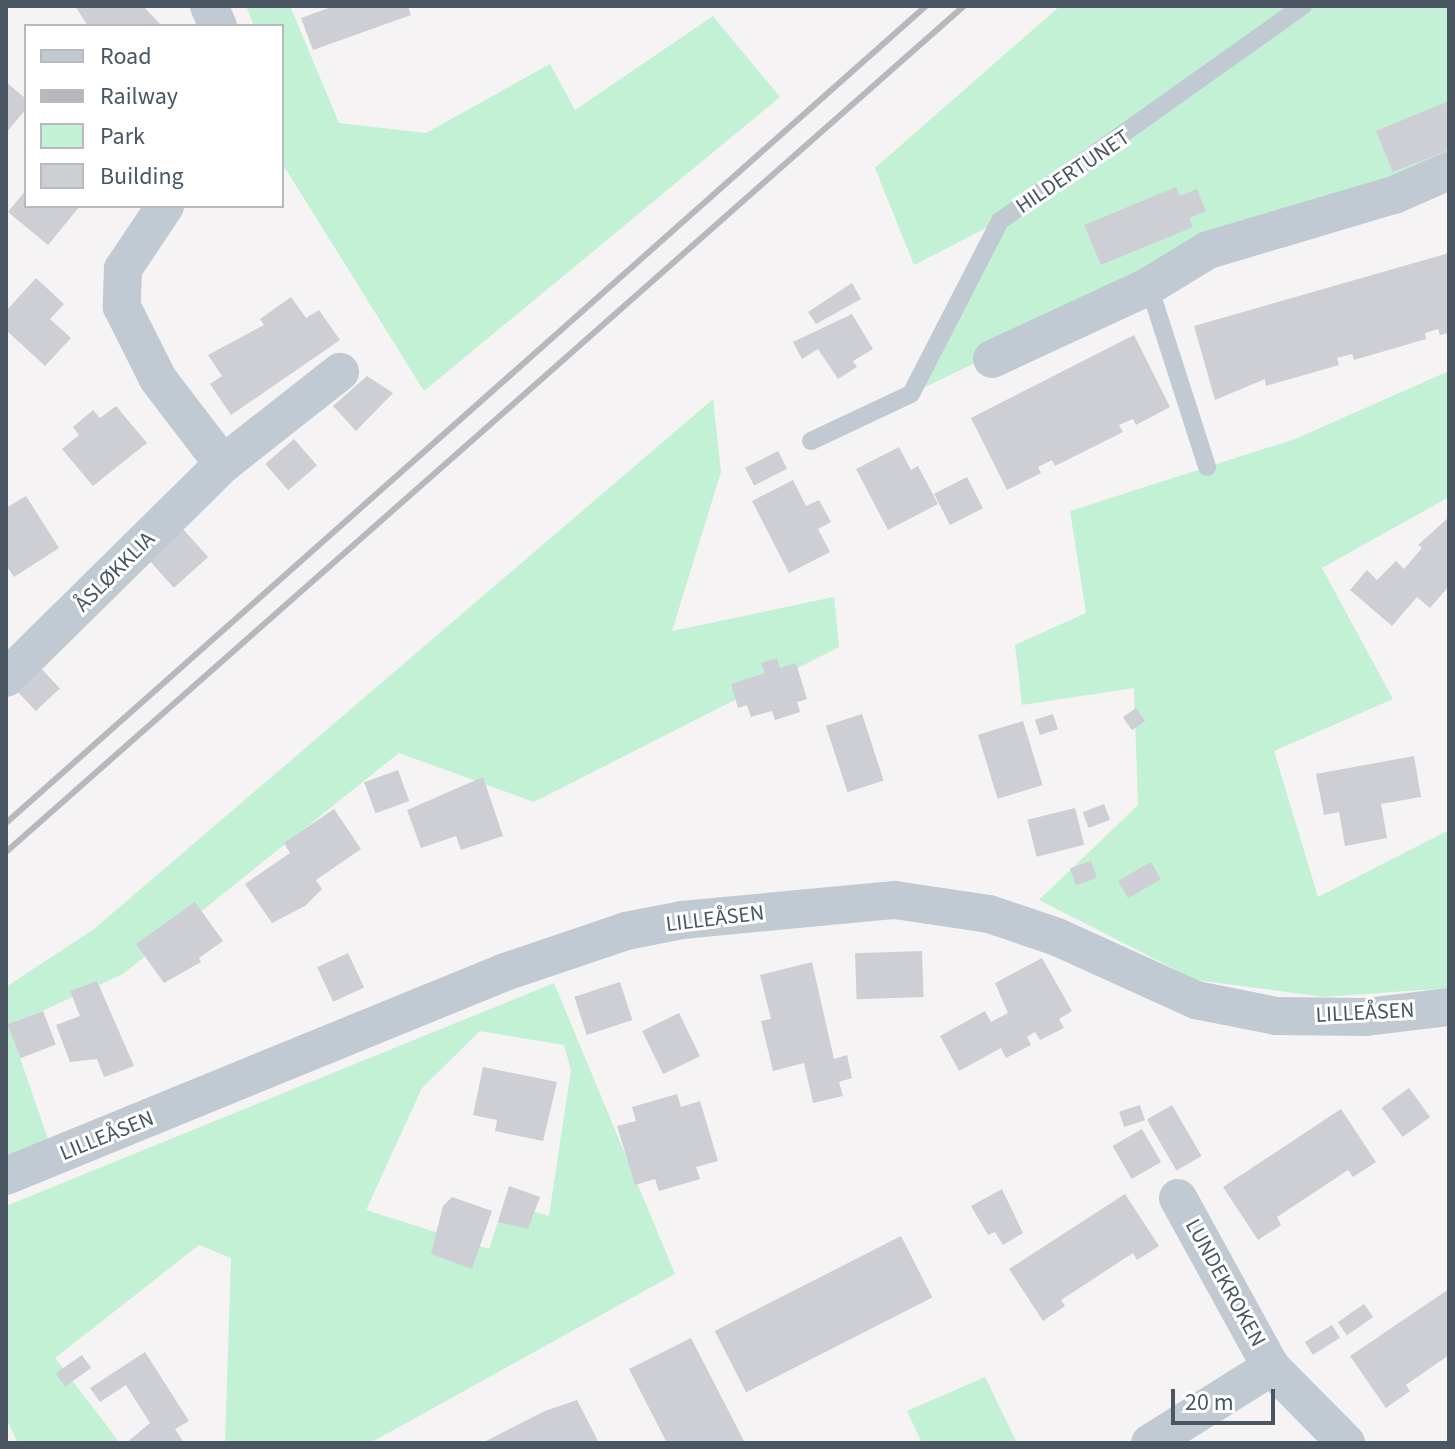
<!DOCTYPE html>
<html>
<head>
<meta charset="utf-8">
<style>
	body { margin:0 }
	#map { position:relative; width:1455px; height:1449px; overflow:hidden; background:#f5f3f3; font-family:"Source Sans 3",sans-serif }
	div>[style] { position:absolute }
	.green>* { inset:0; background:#c3f1d5 }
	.building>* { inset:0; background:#cdcfd5; transform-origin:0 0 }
	.service>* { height:18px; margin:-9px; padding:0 9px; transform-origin:9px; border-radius:9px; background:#c1cad2 }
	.minor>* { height:38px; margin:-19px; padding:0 19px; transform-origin:19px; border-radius:19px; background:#c1cad2 }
	.rail>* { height:6px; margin:-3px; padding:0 3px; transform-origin:3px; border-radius:3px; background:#b5b8bd }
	span { translate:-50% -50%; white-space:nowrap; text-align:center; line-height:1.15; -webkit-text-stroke:6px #fff; paint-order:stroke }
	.street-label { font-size:22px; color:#4a5661 }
	.frame { position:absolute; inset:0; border:8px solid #4a5661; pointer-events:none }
	.legend { position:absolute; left:24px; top:24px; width:260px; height:184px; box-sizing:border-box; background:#fff; border:2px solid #b7bbc0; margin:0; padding:10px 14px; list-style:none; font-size:24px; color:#4a5661 }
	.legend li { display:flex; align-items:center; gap:16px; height:40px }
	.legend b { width:40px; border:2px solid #b7bbc0 }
	.scale { position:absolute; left:1171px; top:1389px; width:104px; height:36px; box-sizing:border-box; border:4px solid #4a5661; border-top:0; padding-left:10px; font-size:24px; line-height:28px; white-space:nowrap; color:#4a5661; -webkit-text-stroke:6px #fff; paint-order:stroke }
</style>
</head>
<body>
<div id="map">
	<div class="green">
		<i style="clip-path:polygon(246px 6px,290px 6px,339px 123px,426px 133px,550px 64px,575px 110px,713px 16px,780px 97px,424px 391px,282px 163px,282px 26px,254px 26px)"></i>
		<i style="clip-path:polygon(1060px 6px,1449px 6px,1449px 171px,1208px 250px,911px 394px,998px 222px,914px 265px,875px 168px)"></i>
		<i style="clip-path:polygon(1449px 371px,1449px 497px,1322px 568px,1393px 699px,1274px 751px,1318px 897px,1449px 830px,1449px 988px,1324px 997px,1196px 980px,1039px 900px,1138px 805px,1134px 688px,1022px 705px,1015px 645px,1086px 613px,1070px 511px,1295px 439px)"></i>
		<i style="clip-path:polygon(713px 399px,721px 472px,672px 631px,834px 597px,839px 647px,534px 802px,399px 753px,123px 974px,9px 1026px,48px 1139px,6px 1157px,6px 987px,94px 929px)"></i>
		<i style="clip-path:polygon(evenodd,554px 983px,675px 1274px,370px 1443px,225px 1443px,231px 1258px,199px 1245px,55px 1358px,120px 1443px,18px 1443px,6px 1418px,6px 1206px,554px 983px,480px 1031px,564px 1045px,571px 1070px,549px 1216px,516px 1207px,506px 1197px,489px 1249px,366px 1210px,422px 1088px,480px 1031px)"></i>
		<i style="clip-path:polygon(985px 1377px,1017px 1443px,922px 1443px,907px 1411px)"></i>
	</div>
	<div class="building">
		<i style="clip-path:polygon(75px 6px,143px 6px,162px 26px,88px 26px)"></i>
		<i style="clip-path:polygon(334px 6px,408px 6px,411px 15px,313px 50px,301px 18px)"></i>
		<i style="clip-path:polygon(6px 82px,26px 99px,26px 109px,6px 133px)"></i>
		<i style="clip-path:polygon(1449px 101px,1449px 150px,1393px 172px,1376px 131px)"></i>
		<i style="clip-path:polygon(1176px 187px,1180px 196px,1197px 189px,1206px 211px,1189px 218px,1193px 227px,1101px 265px,1084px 225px)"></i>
		<i style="clip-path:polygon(26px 190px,26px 206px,80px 206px,48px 245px,8px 212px)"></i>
		<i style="clip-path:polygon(1449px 253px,1449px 333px,1440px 335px,1438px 329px,1425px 333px,1426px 339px,1354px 360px,1352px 354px,1337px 358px,1339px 365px,1266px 386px,1265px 379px,1215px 400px,1194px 326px)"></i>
		<i style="clip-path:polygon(36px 278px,64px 304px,50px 319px,71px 338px,45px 366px,6px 330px,6px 311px)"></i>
		<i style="clip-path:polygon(852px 283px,861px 299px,816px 324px,808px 312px)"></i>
		<i style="clip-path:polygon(291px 297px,306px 318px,319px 310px,340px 340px,231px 415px,210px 384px,222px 376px,208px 355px,264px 325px,260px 319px)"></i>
		<i style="clip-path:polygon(852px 314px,873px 349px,853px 361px,857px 367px,838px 379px,818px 349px,802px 359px,793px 342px)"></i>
		<i style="clip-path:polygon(1134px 335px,1170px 407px,1136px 425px,1133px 419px,1119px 425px,1123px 432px,1055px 466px,1052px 460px,1038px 467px,1041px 473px,1007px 490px,971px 418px)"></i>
		<i style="clip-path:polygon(367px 376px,393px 393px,356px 431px,333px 406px)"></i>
		<i style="clip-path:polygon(116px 406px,147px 443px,93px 486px,62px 449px,79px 435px,73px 427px,93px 410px,100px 418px)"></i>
		<i style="left:294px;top:439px;width:35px;height:38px;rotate:49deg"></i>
		<i style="clip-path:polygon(899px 447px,911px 470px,918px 466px,938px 504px,888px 530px,856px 469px)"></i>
		<i style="left:778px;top:451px;width:20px;height:37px;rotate:63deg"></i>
		<i style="left:967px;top:477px;width:35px;height:37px;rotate:63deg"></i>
		<i style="clip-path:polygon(793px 480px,806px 506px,819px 500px,831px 522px,818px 529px,830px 552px,789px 573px,752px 501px)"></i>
		<i style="clip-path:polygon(26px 496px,59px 548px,14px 577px,6px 565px,6px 508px)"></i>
		<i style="clip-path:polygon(1449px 517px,1449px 586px,1430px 608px,1417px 597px,1392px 626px,1350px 590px,1367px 570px,1377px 580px,1396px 561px,1404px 569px,1422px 548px,1418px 545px)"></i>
		<i style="left:182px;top:528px;width:39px;height:46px;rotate:48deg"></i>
		<i style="clip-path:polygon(777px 658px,780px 668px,796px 663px,807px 699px,797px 702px,800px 712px,775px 720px,772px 711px,751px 717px,747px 705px,738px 708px,731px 684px,765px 673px,761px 663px)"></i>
		<i style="left:36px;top:663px;width:35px;height:33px;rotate:47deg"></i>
		<i style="left:1136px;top:708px;width:16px;height:16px;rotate:55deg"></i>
		<i style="left:862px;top:714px;width:70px;height:38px;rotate:72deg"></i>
		<i style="left:1053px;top:714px;width:16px;height:19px;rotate:72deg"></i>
		<i style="left:1023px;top:721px;width:67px;height:47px;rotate:73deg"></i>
		<i style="clip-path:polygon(1414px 756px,1421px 797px,1381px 804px,1387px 838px,1345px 846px,1339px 812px,1324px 815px,1316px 774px)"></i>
		<i style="left:398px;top:770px;width:33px;height:36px;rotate:70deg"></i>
		<i style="clip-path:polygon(483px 777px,503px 836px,461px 850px,456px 836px,421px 848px,407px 810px)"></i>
		<i style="left:1104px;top:804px;width:17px;height:23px;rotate:69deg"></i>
		<i style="left:1075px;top:808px;width:38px;height:49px;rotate:76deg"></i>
		<i style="clip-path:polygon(334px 809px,361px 849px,316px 880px,322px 889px,305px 906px,272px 923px,245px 884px,290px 853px,284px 843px)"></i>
		<i style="left:1091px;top:861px;width:18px;height:22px;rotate:71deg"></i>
		<i style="left:1151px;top:862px;width:20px;height:38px;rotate:60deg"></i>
		<i style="clip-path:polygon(195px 902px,223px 941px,199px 958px,201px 962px,164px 983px,136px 944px)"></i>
		<i style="left:922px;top:951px;width:46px;height:67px;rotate:88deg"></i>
		<i style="left:348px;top:953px;width:38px;height:34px;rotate:65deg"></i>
		<i style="clip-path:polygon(1042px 958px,1072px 1011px,1059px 1019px,1064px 1028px,1040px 1040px,1035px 1032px,1027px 1037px,1031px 1045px,1006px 1058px,1001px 1048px,959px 1071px,940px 1036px,985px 1011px,991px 1022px,1008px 1013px,995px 983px)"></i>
		<i style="clip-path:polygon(812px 962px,834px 1059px,847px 1055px,852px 1078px,839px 1082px,843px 1096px,813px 1103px,804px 1063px,773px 1071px,761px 1021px,771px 1019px,760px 975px)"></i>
		<i style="clip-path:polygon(97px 981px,134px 1066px,104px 1077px,97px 1059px,70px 1062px,56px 1025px,80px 1016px,70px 991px)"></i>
		<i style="left:620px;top:982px;width:40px;height:48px;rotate:72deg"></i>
		<i style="left:43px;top:1011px;width:36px;height:38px;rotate:69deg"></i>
		<i style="left:679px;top:1013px;width:48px;height:41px;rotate:64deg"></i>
		<i style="clip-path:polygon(483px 1067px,557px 1082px,543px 1141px,495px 1131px,497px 1120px,473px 1115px)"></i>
		<i style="left:1409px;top:1088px;width:36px;height:34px;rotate:54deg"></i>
		<i style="clip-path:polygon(677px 1094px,681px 1107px,700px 1101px,718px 1161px,696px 1167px,700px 1179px,659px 1191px,655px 1179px,635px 1185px,617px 1126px,636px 1121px,632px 1107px)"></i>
		<i style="left:1140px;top:1105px;width:16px;height:22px;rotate:72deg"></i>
		<i style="left:1172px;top:1105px;width:59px;height:29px;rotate:60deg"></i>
		<i style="clip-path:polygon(1341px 1109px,1376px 1162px,1353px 1177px,1348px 1170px,1277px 1217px,1281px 1225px,1258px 1240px,1223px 1187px)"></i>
		<i style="left:1142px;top:1129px;width:38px;height:34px;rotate:60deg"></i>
		<i style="clip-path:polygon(509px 1186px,540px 1197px,528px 1229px,498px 1222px)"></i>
		<i style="clip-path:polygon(1002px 1189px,1023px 1233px,1003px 1245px,995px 1232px,988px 1235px,971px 1206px)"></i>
		<i style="clip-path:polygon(1125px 1194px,1159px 1246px,1137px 1260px,1133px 1253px,1061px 1300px,1065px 1306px,1043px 1321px,1009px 1269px)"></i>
		<i style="clip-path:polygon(452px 1197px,492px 1211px,472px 1269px,431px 1254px,443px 1206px)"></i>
		<i style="left:901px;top:1236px;width:69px;height:209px;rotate:63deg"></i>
		<i style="clip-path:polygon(1449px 1289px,1449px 1355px,1406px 1385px,1410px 1391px,1386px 1408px,1350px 1356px)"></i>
		<i style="left:1364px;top:1304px;width:16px;height:32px;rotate:55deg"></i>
		<i style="left:1332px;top:1325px;width:15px;height:32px;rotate:58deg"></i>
		<i style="clip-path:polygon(691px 1338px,745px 1443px,667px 1443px,629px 1369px)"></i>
		<i style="clip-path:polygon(145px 1352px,189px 1421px,175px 1429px,184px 1443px,126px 1443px,150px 1423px,126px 1385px,100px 1402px,90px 1388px)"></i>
		<i style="left:82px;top:1355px;width:16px;height:32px;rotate:55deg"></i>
		<i style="clip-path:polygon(577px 1400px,599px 1443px,482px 1443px,545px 1411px)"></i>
	</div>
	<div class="service">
		<i style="left:1149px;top:286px;width:190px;rotate:72.2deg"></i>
		<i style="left:811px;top:441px;width:110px;rotate:-25.2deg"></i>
		<i style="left:911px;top:394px;width:195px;rotate:-62.8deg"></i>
		<i style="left:1000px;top:221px;width:372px;rotate:-35.4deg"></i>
	</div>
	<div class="minor">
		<i style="left:209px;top:6px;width:22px;rotate:66deg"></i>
		<i style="left:165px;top:206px;width:76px;rotate:123.7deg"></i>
		<i style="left:123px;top:269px;width:38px;rotate:92deg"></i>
		<i style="left:122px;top:307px;width:80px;rotate:63.4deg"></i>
		<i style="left:158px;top:379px;width:107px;rotate:52.6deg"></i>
		<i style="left:992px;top:359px;width:173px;rotate:-24.9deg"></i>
		<i style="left:1149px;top:286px;width:69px;rotate:-31.4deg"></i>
		<i style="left:1208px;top:250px;width:194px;rotate:-16.5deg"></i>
		<i style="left:1394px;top:195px;width:60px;rotate:-23.6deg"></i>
		<i style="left:6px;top:678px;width:305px;rotate:-44.6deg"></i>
		<i style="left:223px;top:464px;width:149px;rotate:-38.2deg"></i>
		<i style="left:6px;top:1176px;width:539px;rotate:-22.24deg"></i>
		<i style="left:505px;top:972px;width:128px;rotate:-18.7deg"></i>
		<i style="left:626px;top:931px;width:57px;rotate:-11.1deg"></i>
		<i style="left:682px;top:920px;width:214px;rotate:-5.4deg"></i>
		<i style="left:895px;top:900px;width:95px;rotate:8.5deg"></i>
		<i style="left:989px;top:914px;width:72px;rotate:18.7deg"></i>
		<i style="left:1057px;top:937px;width:153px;rotate:24.4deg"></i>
		<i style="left:1196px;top:1000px;width:82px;rotate:11.3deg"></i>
		<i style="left:1276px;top:1016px;width:90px;rotate:0.6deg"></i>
		<i style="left:1366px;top:1017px;width:84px;rotate:-6.9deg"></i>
		<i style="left:1178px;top:1198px;width:193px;rotate:61.2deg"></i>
		<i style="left:1271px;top:1367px;width:107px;rotate:45.4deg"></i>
		<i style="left:1150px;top:1443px;width:143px;rotate:-32.1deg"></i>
	</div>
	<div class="rail">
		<i style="left:6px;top:823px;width:1230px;rotate:-41.61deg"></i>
		<i style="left:6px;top:852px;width:1278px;rotate:-41.45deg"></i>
	</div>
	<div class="street-label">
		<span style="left:1073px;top:172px;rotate:-34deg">HILDERTUNET</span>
		<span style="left:115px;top:572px;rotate:-45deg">ÅSLØKKLIA</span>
		<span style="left:715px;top:919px;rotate:-7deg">LILLEÅSEN</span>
		<span style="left:1365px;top:1013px;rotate:-3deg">LILLEÅSEN</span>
		<span style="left:107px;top:1136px;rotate:-22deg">LILLEÅSEN</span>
		<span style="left:1225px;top:1283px;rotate:61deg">LUNDEKROKEN</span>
	</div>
	<div class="frame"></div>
	<ul class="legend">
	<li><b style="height:10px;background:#c1cad2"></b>Road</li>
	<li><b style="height:10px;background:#b5b8bd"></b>Railway</li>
	<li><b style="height:22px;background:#c3f1d5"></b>Park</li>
	<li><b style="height:22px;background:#cdcfd5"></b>Building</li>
	</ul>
	<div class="scale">20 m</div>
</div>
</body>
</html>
